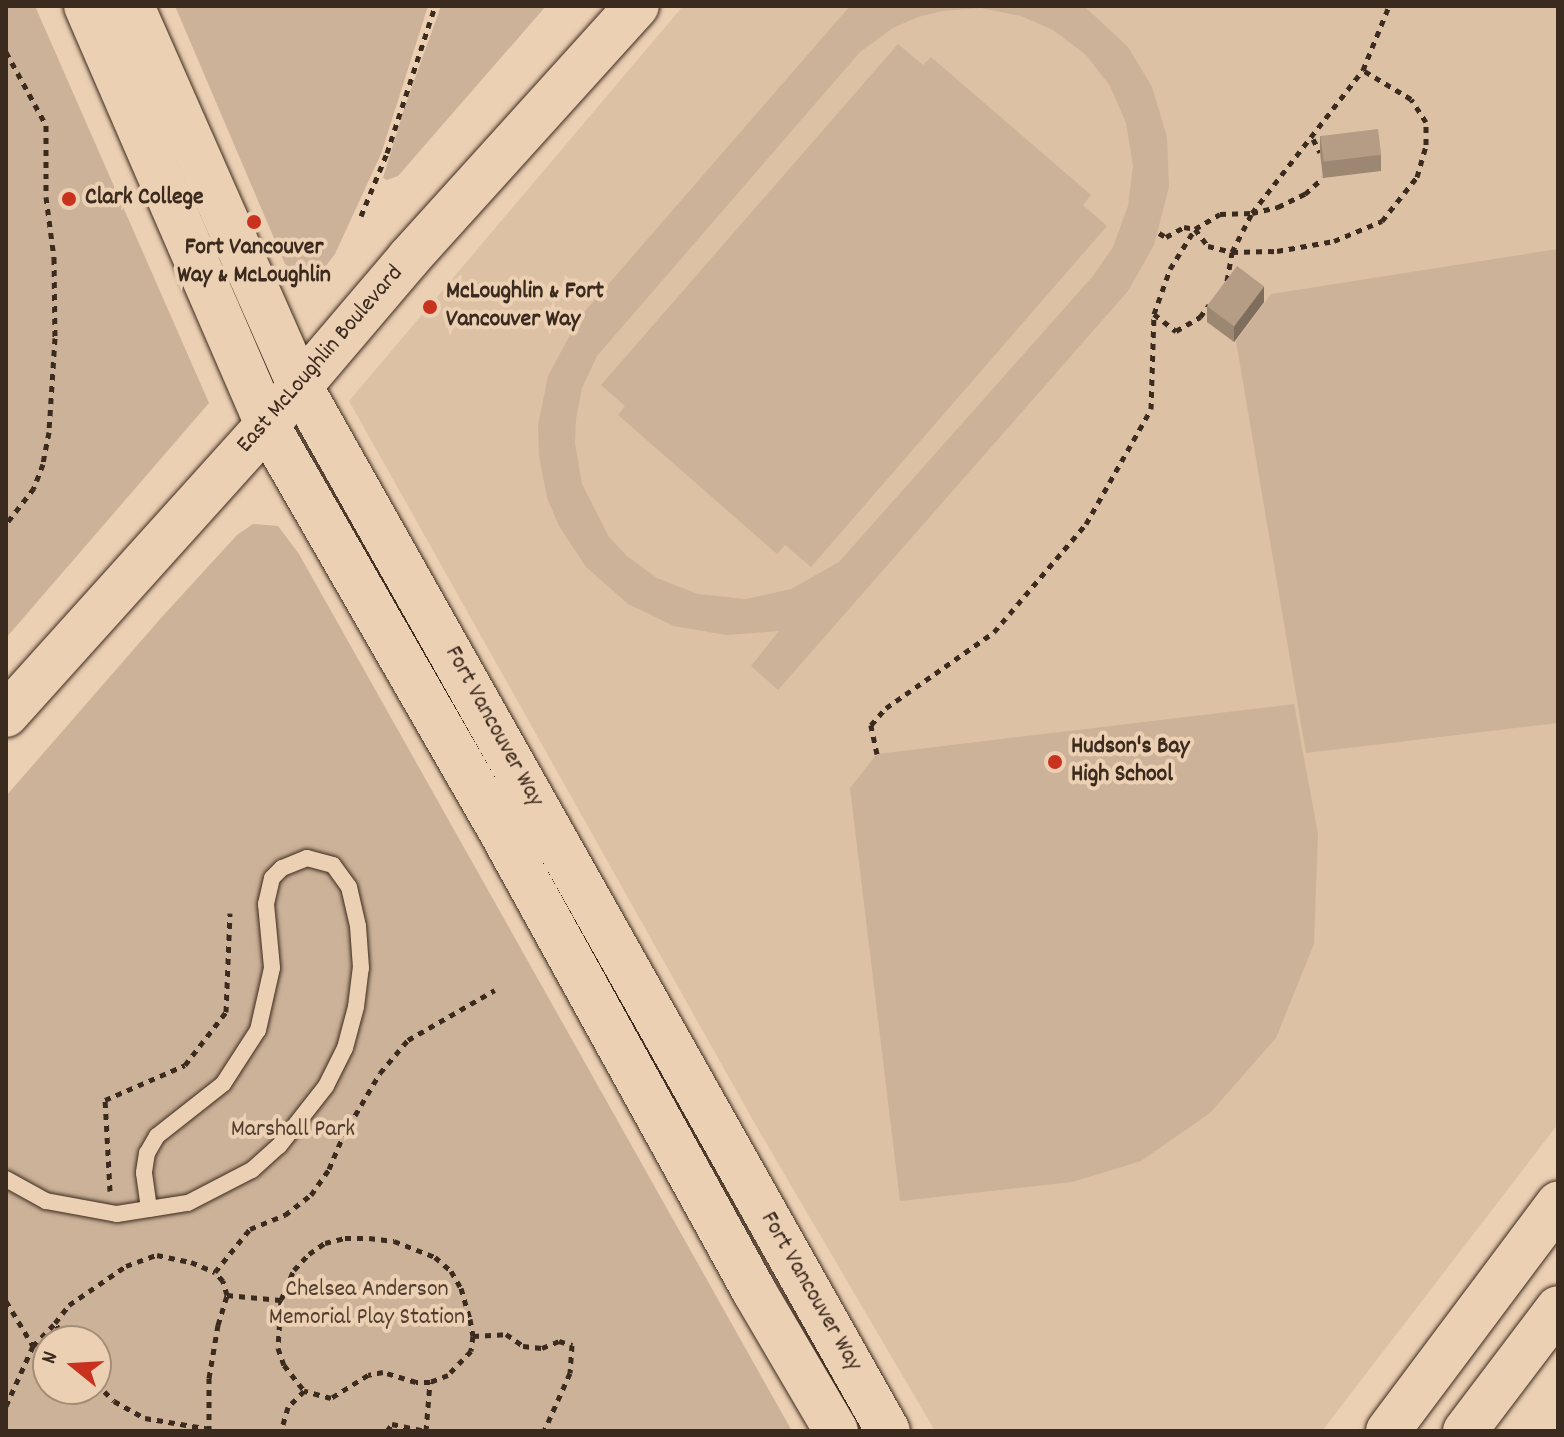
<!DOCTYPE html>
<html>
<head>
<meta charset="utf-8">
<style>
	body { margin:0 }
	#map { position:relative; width:1564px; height:1437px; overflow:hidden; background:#ecd0b3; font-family:Dekko,sans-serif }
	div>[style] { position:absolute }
	.built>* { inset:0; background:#dcc1a5 }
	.green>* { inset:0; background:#ccb298 }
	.path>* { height:5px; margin-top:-2.5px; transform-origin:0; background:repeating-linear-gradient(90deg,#3b2a1e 0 6px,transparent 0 12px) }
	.roads { filter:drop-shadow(0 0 2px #3b2a1e) drop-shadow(0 0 2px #3b2a1e) }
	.lane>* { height:16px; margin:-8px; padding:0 8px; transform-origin:8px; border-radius:8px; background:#ecd0b3 }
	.secondary>* { height:44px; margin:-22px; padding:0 22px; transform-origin:22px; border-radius:22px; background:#ecd0b3 }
	.wall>* { inset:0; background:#9c8772 }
	.shaded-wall>* { inset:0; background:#7f6e5d }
	.building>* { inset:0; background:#b59d85; transform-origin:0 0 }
	.dots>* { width:22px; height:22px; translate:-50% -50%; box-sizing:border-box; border:4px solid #ecd0b3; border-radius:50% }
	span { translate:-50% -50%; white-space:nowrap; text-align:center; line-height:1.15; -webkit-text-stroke:8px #ecd0b3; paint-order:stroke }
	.poi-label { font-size:24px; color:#3b2a1e; font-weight:700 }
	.left { translate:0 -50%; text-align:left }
	.street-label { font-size:24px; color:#3b2a1e }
	.park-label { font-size:24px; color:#513e30 }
	.frame { position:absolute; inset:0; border:8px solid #3b2a1e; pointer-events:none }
	.north { position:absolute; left:32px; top:1325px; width:80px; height:80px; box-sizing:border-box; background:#ecd0b3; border:2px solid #a58e77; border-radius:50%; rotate:288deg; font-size:22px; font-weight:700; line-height:32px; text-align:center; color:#3b2a1e }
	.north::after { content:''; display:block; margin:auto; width:28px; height:36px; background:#c8321e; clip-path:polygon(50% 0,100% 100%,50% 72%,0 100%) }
</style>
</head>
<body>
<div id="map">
	<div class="built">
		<i style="clip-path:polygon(683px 6px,1558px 6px,1558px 1124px,1322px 1431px,935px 1431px,759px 1131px,349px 401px)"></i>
	</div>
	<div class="green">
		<i style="clip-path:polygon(6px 6px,35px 6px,209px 403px,6px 638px)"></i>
		<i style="clip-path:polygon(175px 6px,428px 6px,381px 154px,335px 254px,319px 275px,300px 277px,285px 264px)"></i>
		<i style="clip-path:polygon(441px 6px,546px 6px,398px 176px,387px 180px,383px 178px,404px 109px)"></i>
		<i style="clip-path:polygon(evenodd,850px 6px,1084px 6px,1128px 47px,1152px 87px,1167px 137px,1169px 187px,1154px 245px,1128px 291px,778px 690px,751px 666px,779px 631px,726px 635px,674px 626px,628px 604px,586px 567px,559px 526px,547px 498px,539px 456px,538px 425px,548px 376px,579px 318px,850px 6px,981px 8px,1021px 16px,1053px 30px,1086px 55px,1110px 86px,1126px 123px,1133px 166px,1128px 206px,1113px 247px,1093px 276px,839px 562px,791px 589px,746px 599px,698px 594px,657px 578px,627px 556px,609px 537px,582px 484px,575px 443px,576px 419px,582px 388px,597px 356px,860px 52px,893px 28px,918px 17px,942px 11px,981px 8px)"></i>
		<i style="clip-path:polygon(898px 44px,923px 65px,931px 57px,1091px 195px,1083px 205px,1107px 226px,811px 567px,785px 545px,777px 554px,618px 415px,625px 406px,601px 385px)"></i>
		<i style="clip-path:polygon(1558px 249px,1558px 723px,1306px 753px,1236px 341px,1271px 294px)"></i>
		<i style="clip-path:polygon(evenodd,253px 524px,278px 526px,299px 554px,792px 1431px,6px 1431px,6px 796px,161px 618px,237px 535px,253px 524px,48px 1341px,96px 1341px,96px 1389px,48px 1389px,48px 1341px)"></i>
		<i style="clip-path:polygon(1294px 704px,1318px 834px,1314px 944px,1276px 1038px,1210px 1113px,1141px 1161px,1072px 1182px,900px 1201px,850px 788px,877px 754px)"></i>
	</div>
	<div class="path">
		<i style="left:6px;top:52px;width:83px;rotate:61.3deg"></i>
		<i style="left:46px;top:125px;width:72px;rotate:90deg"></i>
		<i style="left:46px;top:197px;width:62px;rotate:82.5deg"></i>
		<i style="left:54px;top:258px;width:80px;rotate:89.3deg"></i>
		<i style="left:55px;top:338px;width:94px;rotate:93.7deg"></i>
		<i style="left:49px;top:432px;width:33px;rotate:101deg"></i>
		<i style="left:43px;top:464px;width:26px;rotate:111deg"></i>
		<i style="left:34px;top:488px;width:46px;rotate:127.9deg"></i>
		<i style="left:1313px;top:139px;width:15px;rotate:62deg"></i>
		<i style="left:361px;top:216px;width:68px;rotate:-67.6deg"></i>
		<i style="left:387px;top:153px;width:155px;rotate:-71.9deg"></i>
		<i style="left:1159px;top:233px;width:8px;rotate:30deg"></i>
		<i style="left:1166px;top:237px;width:21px;rotate:-29deg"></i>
		<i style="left:1184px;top:227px;width:11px;rotate:10deg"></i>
		<i style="left:1195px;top:229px;width:29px;rotate:-31deg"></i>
		<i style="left:1220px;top:214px;width:32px;rotate:-2deg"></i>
		<i style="left:1252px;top:213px;width:181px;rotate:-52.2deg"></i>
		<i style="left:1363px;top:70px;width:69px;rotate:-67.9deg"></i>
		<i style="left:1227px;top:281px;width:29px;rotate:-80deg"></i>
		<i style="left:1232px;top:252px;width:44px;rotate:-62.9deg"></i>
		<i style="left:1252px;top:213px;width:27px;rotate:-13deg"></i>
		<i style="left:1278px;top:207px;width:30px;rotate:-26deg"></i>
		<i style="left:1305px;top:194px;width:24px;rotate:-42deg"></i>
		<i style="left:1154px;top:314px;width:28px;rotate:38deg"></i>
		<i style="left:1176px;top:331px;width:28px;rotate:-30deg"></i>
		<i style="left:1200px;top:317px;width:15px;rotate:-53deg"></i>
		<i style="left:877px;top:754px;width:30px;rotate:-102deg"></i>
		<i style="left:871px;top:725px;width:23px;rotate:-49deg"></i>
		<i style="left:886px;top:708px;width:132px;rotate:-35.1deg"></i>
		<i style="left:994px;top:632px;width:142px;rotate:-49.6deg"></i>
		<i style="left:1086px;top:524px;width:132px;rotate:-60.5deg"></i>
		<i style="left:1151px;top:409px;width:95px;rotate:-88.2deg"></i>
		<i style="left:1154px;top:314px;width:48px;rotate:-70.4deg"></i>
		<i style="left:1170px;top:269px;width:47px;rotate:-58deg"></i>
		<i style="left:1195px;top:229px;width:21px;rotate:53deg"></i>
		<i style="left:1208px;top:246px;width:25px;rotate:14deg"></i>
		<i style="left:1232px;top:252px;width:45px;rotate:-1.3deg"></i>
		<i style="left:1277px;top:251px;width:58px;rotate:-10deg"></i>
		<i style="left:1334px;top:241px;width:52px;rotate:-22.6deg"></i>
		<i style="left:1382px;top:221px;width:56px;rotate:-51.5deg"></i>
		<i style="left:1417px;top:177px;width:33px;rotate:-74deg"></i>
		<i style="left:1426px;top:145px;width:23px;rotate:-90deg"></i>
		<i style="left:1426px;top:122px;width:27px;rotate:-123deg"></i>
		<i style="left:1411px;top:99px;width:56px;rotate:-148.9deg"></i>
		<i style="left:110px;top:1191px;width:91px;rotate:-93.1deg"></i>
		<i style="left:105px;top:1100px;width:87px;rotate:-23.6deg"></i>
		<i style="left:185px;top:1065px;width:67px;rotate:-52.3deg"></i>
		<i style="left:226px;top:1012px;width:99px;rotate:-87.7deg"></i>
		<i style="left:227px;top:1295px;width:54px;rotate:5.3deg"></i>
		<i style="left:281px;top:1300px;width:48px;rotate:93.6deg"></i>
		<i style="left:278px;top:1348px;width:18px;rotate:71deg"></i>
		<i style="left:284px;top:1365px;width:33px;rotate:52deg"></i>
		<i style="left:304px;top:1391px;width:23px;rotate:135deg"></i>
		<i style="left:288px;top:1407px;width:25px;rotate:106deg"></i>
		<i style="left:281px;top:1300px;width:33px;rotate:-67deg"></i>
		<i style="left:294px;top:1270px;width:22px;rotate:-47deg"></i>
		<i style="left:309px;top:1254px;width:19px;rotate:-35deg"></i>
		<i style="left:325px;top:1243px;width:21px;rotate:-14deg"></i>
		<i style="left:345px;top:1238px;width:24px"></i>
		<i style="left:369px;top:1238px;width:25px;rotate:7deg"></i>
		<i style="left:394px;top:1241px;width:44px;rotate:21.3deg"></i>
		<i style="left:435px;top:1257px;width:21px;rotate:41deg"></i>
		<i style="left:451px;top:1271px;width:20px;rotate:60deg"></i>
		<i style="left:461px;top:1288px;width:32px;rotate:74deg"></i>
		<i style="left:470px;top:1319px;width:17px;rotate:80deg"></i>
		<i style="left:473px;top:1336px;width:15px;rotate:98deg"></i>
		<i style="left:471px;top:1351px;width:33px;rotate:134deg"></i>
		<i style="left:448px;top:1375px;width:19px;rotate:159deg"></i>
		<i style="left:430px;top:1382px;width:14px;rotate:180deg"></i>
		<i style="left:416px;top:1382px;width:34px;rotate:-163deg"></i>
		<i style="left:383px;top:1372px;width:15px;rotate:169deg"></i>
		<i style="left:368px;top:1375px;width:44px;rotate:148.1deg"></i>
		<i style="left:331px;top:1398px;width:28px;rotate:-165deg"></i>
		<i style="left:6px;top:1301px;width:52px;rotate:59deg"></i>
		<i style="left:33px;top:1346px;width:32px;rotate:-46deg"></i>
		<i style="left:473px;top:1336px;width:33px;rotate:-3deg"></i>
		<i style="left:506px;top:1334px;width:21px;rotate:35deg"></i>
		<i style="left:523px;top:1346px;width:19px;rotate:6deg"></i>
		<i style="left:542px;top:1348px;width:18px;rotate:-22deg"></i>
		<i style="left:559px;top:1341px;width:14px;rotate:17deg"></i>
		<i style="left:572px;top:1345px;width:28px;rotate:94deg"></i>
		<i style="left:570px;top:1373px;width:64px;rotate:114.1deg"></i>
		<i style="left:66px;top:1341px;width:21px;rotate:-121deg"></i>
		<i style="left:55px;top:1323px;width:23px;rotate:-52deg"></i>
		<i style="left:69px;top:1305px;width:69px;rotate:-34.4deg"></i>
		<i style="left:126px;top:1266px;width:33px;rotate:-20deg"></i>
		<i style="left:157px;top:1255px;width:35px;rotate:12deg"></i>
		<i style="left:191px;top:1262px;width:26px;rotate:23deg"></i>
		<i style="left:96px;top:1383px;width:25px;rotate:45deg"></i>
		<i style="left:114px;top:1401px;width:35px;rotate:29deg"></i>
		<i style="left:145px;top:1418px;width:66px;rotate:9.6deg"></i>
		<i style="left:6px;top:1406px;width:66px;rotate:-65.8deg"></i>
		<i style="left:209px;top:1431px;width:53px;rotate:-90deg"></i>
		<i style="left:209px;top:1378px;width:54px;rotate:-80.4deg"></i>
		<i style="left:218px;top:1325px;width:31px;rotate:-73deg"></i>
		<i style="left:227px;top:1295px;width:15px;rotate:-106deg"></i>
		<i style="left:223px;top:1281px;width:12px;rotate:-132deg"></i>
		<i style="left:215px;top:1272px;width:55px;rotate:-50.9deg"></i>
		<i style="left:250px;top:1229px;width:38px;rotate:-22deg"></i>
		<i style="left:285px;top:1215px;width:33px;rotate:-38deg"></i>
		<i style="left:311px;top:1195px;width:32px;rotate:-55deg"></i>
		<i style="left:329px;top:1169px;width:36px;rotate:-67deg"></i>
		<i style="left:343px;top:1136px;width:73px;rotate:-59.6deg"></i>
		<i style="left:380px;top:1073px;width:43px;rotate:-49.7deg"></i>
		<i style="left:408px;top:1040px;width:100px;rotate:-29.9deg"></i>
		<i style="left:387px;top:1431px;width:9px;rotate:-54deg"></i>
		<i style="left:392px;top:1424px;width:34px;rotate:12deg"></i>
		<i style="left:426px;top:1431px;width:49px;rotate:-85.3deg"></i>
	</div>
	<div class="roads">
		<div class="lane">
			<i style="left:6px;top:1179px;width:46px;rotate:28.8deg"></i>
			<i style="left:46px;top:1201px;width:72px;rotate:10.4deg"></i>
			<i style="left:117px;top:1214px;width:32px;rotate:-9deg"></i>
			<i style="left:149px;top:1209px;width:39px;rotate:-9deg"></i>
			<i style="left:188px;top:1203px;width:72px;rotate:-27.3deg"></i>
			<i style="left:252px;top:1170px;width:36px;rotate:-42deg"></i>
			<i style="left:279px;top:1146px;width:76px;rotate:-51.9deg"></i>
			<i style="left:326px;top:1086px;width:42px;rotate:-63.4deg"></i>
			<i style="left:345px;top:1048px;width:42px;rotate:-75deg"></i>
			<i style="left:356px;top:1007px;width:39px;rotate:-83deg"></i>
			<i style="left:361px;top:968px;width:42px;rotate:-94.1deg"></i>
			<i style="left:358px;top:926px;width:40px;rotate:-103deg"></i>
			<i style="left:349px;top:887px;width:27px;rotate:-126deg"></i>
			<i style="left:333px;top:865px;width:27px;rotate:-165deg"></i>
			<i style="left:307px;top:858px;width:27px;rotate:158deg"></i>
			<i style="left:282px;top:868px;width:14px;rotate:135deg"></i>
			<i style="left:272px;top:878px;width:27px;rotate:103deg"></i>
			<i style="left:266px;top:904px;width:64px;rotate:84.6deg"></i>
			<i style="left:272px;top:968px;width:64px;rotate:102.7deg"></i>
			<i style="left:258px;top:1030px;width:64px;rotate:122.9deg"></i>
			<i style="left:223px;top:1084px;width:84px;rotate:141.8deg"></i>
			<i style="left:157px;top:1136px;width:20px;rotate:120deg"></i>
			<i style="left:147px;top:1153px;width:20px;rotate:99deg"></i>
			<i style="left:144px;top:1173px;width:36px;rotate:82deg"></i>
		</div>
		<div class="secondary">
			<i style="left:86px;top:6px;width:456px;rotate:66.6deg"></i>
			<i style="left:267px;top:425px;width:482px;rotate:60.1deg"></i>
			<i style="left:507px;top:843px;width:512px;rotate:61.13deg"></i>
			<i style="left:754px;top:1291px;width:162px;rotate:59.6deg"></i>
			<i style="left:132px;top:6px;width:413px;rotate:66.2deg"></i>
			<i style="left:299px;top:384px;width:1201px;rotate:60.64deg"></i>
			<i style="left:6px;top:715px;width:390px;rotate:-48deg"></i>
			<i style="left:267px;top:425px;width:219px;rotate:-49.6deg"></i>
			<i style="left:409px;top:258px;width:340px;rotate:-47.9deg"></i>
			<i style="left:1388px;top:1431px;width:284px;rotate:-53.2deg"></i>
			<i style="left:1465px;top:1431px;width:154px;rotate:-52.9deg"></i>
		</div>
	</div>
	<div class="wall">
		<i style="clip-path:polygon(1320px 136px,1381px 155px,1381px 171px,1323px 178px,1320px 152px)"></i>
		<i style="clip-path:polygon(1264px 302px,1234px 342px,1207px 322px,1207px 306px)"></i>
	</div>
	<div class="shaded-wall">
		<i style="clip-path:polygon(1264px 286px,1264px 302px,1234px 342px,1234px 326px)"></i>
	</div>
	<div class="building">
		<i style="left:1378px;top:129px;width:26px;height:58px;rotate:83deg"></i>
		<i style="left:1237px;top:266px;width:34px;height:50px;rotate:37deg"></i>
	</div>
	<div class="dots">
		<i style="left:69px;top:199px;background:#c8321e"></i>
		<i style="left:254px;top:222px;background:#c8321e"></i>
		<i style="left:430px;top:307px;background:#c8321e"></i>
		<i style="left:1055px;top:762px;background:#c8321e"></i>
	</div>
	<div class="poi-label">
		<span class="left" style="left:85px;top:199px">Clark College</span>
		<span style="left:254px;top:263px">Fort Vancouver<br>Way &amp; McLoughlin</span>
		<span class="left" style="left:446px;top:307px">McLoughlin &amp; Fort<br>Vancouver Way</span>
		<span class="left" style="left:1071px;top:762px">Hudson's Bay<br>High School</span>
	</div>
	<div class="street-label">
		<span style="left:321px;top:360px;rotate:-49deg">East McLoughlin Boulevard</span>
		<span style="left:493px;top:727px;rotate:61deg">Fort Vancouver Way</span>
		<span style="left:810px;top:1292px;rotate:60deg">Fort Vancouver Way</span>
	</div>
	<div class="park-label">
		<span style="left:293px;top:1131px">Marshall Park</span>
		<span style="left:367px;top:1305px">Chelsea Anderson<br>Memorial Play Station</span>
	</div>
	<div class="frame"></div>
	<div class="north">N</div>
</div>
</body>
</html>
